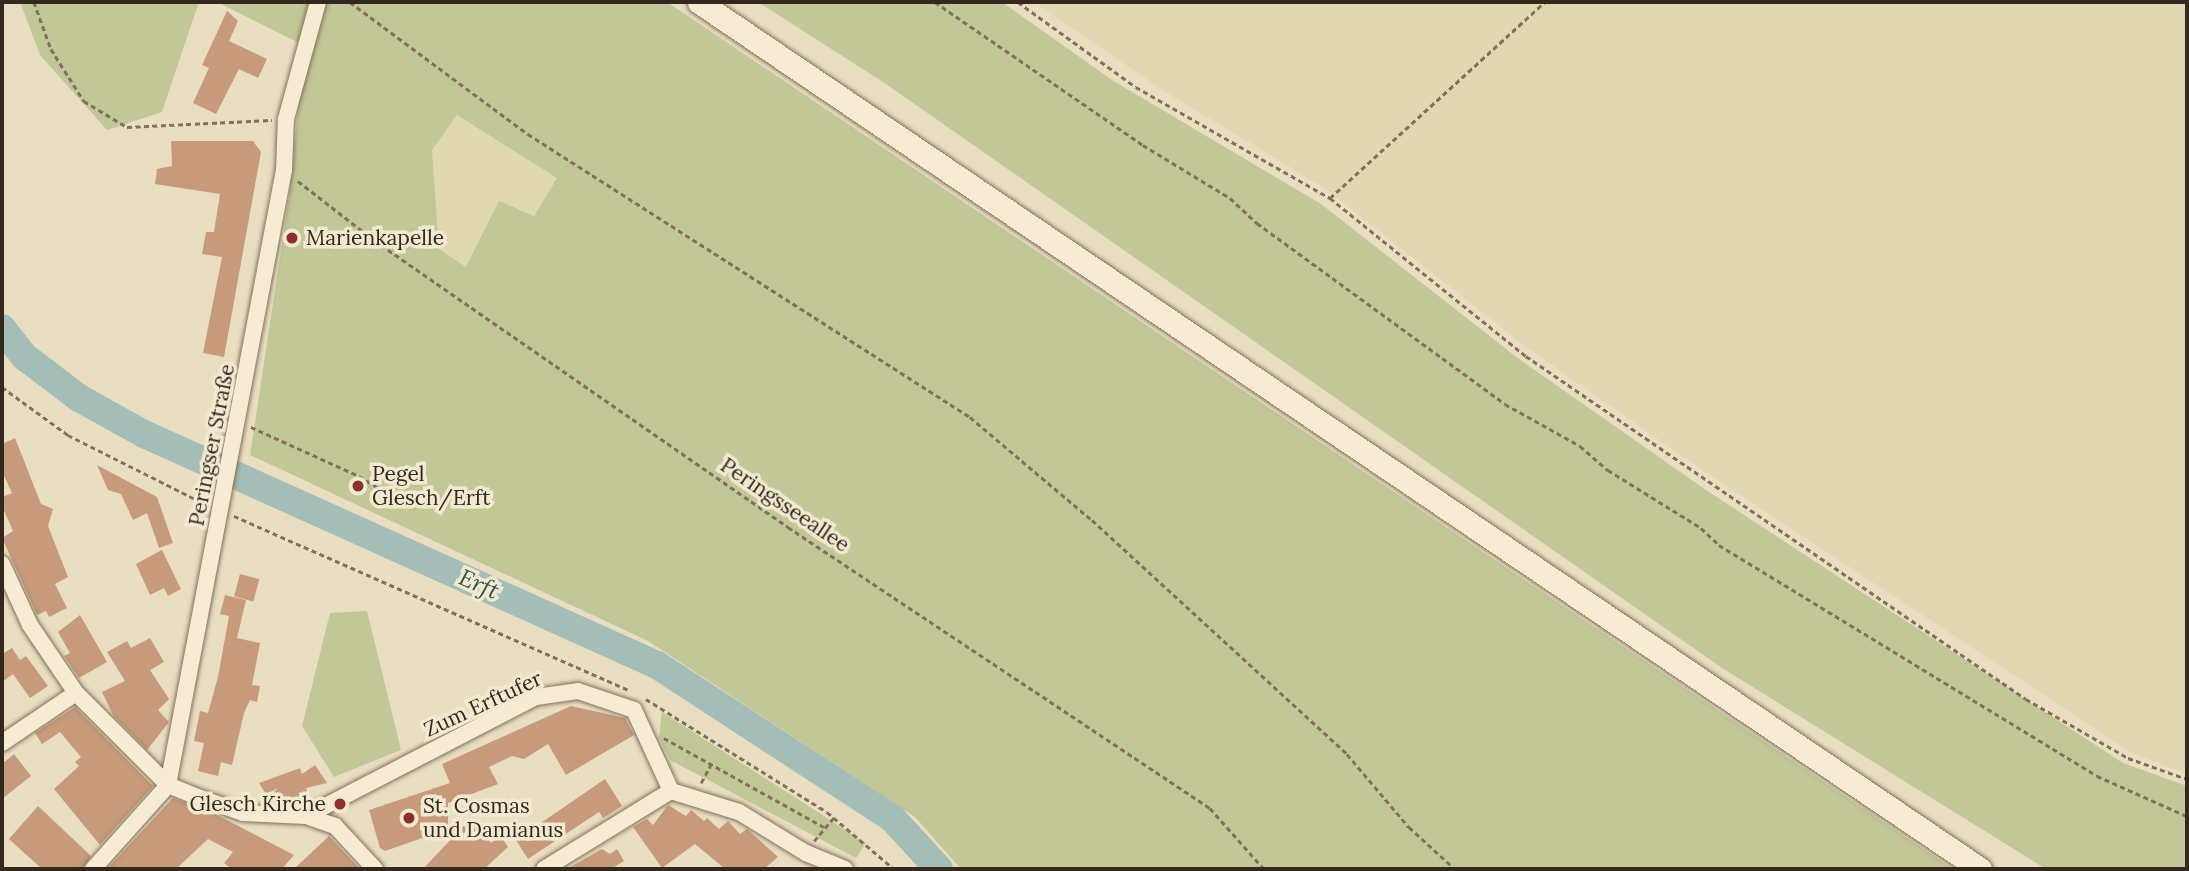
<!DOCTYPE html>
<html>
<head>
<meta charset="utf-8">
<style>
	body { margin:0 }
	#map { position:relative; width:2189px; height:871px; overflow:hidden; background:#eadec2; font-family:Lora,serif }
	div>[style] { position:absolute }
	.farmland>* { inset:0; background:#dfd8b0 }
	.green>* { inset:0; background:#c1c797 }
	.river>* { height:28px; margin:-14px; padding:0 14px; transform-origin:14px; border-radius:14px; background:#a4bdb6 }
	.building>* { inset:0; background:#c69a7a; transform-origin:0 0 }
	.path>* { height:2.5px; margin-top:-1.25px; transform-origin:0; background:repeating-linear-gradient(90deg,#82705a 0 5px,transparent 0 8.5px) }
	.roads { filter:drop-shadow(0 0 2px #82705a) drop-shadow(0 0 2px #82705a) }
	.minor>* { height:16px; margin:-8px; padding:0 8px; transform-origin:8px; border-radius:8px; background:#f6ecd4 }
	.secondary>* { height:23px; margin:-11.5px; padding:0 11.5px; transform-origin:11.5px; border-radius:11.5px; background:#f6ecd4 }
	.dots>* { width:19px; height:19px; translate:-50% -50%; box-sizing:border-box; border:4px solid #f2e9d1; border-radius:50% }
	span { translate:-50% -50%; white-space:nowrap; text-align:center; line-height:1.15; -webkit-text-stroke:7px #f2e9d1; paint-order:stroke }
	.poi-label { font-size:21px; color:#33281e }
	.left { translate:0 -50%; text-align:left }
	.right { translate:-100% -50%; text-align:right }
	.street-label { font-size:21px; color:#33281e }
	.water-label { font-size:23px; color:#2e5250; font-style:italic }
	.frame { position:absolute; inset:0; border:4px solid #33281e; pointer-events:none }
</style>
</head>
<body>
<div id="map">
	<div class="farmland">
		<i style="clip-path:polygon(1034px 2px,2187px 2px,2187px 774px,2132px 753px,1692px 463px,1526px 347px,1326px 189px,1164px 91px)"></i>
		<i style="clip-path:polygon(457px 115px,557px 178px,534px 216px,499px 201px,466px 268px,438px 249px,432px 150px)"></i>
	</div>
	<div class="green">
		<i style="clip-path:polygon(20px 2px,199px 2px,162px 112px,107px 130px,40px 55px)"></i>
		<i style="clip-path:polygon(217px 2px,313px 2px,301px 44px)"></i>
		<i style="clip-path:polygon(evenodd,326px 2px,667px 2px,1953px 869px,961px 869px,915px 817px,648px 641px,250px 455px,289px 198px,299px 102px,326px 2px,457px 115px,557px 178px,534px 216px,499px 201px,466px 267px,439px 249px,432px 150px,457px 115px)"></i>
		<i style="clip-path:polygon(758px 2px,1002px 2px,1112px 80px,1321px 204px,1519px 359px,1706px 490px,2123px 763px,2187px 786px,2187px 869px,2046px 869px,1722px 668px,886px 84px)"></i>
		<i style="clip-path:polygon(367px 611px,401px 750px,334px 777px,302px 726px,330px 613px)"></i>
		<i style="clip-path:polygon(662px 712px,866px 843px,856px 858px,670px 760px,659px 737px)"></i>
	</div>
	<div class="river">
		<i style="left:2px;top:328px;width:37px;rotate:52deg"></i>
		<i style="left:25px;top:357px;width:68px;rotate:37.2deg"></i>
		<i style="left:79px;top:398px;width:74px;rotate:29deg"></i>
		<i style="left:144px;top:434px;width:563px;rotate:24.24deg"></i>
		<i style="left:657px;top:665px;width:282px;rotate:33.1deg"></i>
		<i style="left:893px;top:819px;width:68px;rotate:47.4deg"></i>
	</div>
	<div class="building">
		<i style="clip-path:polygon(227px 11px,238px 21px,229px 41px,267px 59px,258px 78px,239px 69px,216px 114px,193px 103px,209px 68px,202px 65px)"></i>
		<i style="clip-path:polygon(171px 141px,253px 141px,261px 152px,224px 357px,203px 353px,222px 257px,202px 254px,206px 232px,214px 232px,220px 194px,155px 184px,157px 169px,172px 166px)"></i>
		<i style="clip-path:polygon(15px 438px,41px 504px,53px 509px,48px 526px,68px 577px,55px 584px,67px 608px,49px 617px,46px 611px,37px 615px,2px 538px,13px 531px,2px 506px,2px 497px,12px 493px,2px 471px,2px 444px)"></i>
		<i style="clip-path:polygon(97px 465px,157px 497px,173px 543px,159px 548px,147px 513px,133px 520px,121px 494px,108px 490px)"></i>
		<i style="clip-path:polygon(162px 550px,181px 589px,168px 596px,164px 588px,150px 595px,136px 564px)"></i>
		<i style="left:240px;top:574px;width:20px;height:23px;rotate:15deg"></i>
		<i style="clip-path:polygon(225px 595px,246px 600px,237px 638px,260px 643px,252px 685px,260px 686px,257px 702px,250px 700px,244px 713px,232px 765px,221px 762px,218px 776px,198px 771px,204px 743px,194px 741px,200px 711px,208px 713px,218px 677px,229px 616px,220px 614px)"></i>
		<i style="clip-path:polygon(80px 615px,107px 662px,79px 678px,64px 656px,70px 653px,58px 632px)"></i>
		<i style="clip-path:polygon(150px 638px,164px 662px,150px 670px,169px 699px,158px 710px,169px 722px,147px 750px,113px 715px,102px 692px,125px 681px,107px 652px,127px 641px,131px 648px)"></i>
		<i style="clip-path:polygon(12px 648px,20px 660px,26px 656px,48px 686px,30px 698px,13px 674px,2px 682px,2px 654px)"></i>
		<i style="clip-path:polygon(571px 706px,625px 718px,634px 735px,566px 775px,548px 744px,524px 759px,512px 756px,489px 767px,498px 784px,448px 803px,448px 829px,385px 851px,380px 848px,369px 810px,450px 783px,442px 764px)"></i>
		<i style="clip-path:polygon(75px 707px,153px 786px,100px 845px,54px 789px,79px 766px,75px 762px,81px 757px,60px 732px,42px 744px,35px 733px)"></i>
		<i style="clip-path:polygon(14px 754px,31px 776px,2px 799px,2px 764px)"></i>
		<i style="clip-path:polygon(315px 765px,327px 783px,306px 788px,308px 795px,282px 802px,280px 795px,271px 795px,278px 788px,266px 794px,259px 783px,300px 768px,302px 774px)"></i>
		<i style="clip-path:polygon(605px 779px,622px 806px,603px 818px,599px 812px,528px 859px,516px 840px)"></i>
		<i style="clip-path:polygon(173px 798px,221px 817px,294px 855px,282px 869px,232px 869px,224px 863px,233px 852px,208px 839px,176px 869px,107px 869px)"></i>
		<i style="clip-path:polygon(668px 805px,686px 816px,691px 810px,704px 821px,707px 818px,719px 829px,728px 821px,740px 834px,747px 829px,778px 857px,764px 869px,725px 869px,695px 844px,662px 868px,633px 827px,647px 819px,653px 825px)"></i>
		<i style="clip-path:polygon(38px 806px,91px 856px,83px 869px,42px 869px,9px 839px)"></i>
		<i style="clip-path:polygon(470px 819px,491px 843px,500px 835px,508px 847px,484px 869px,423px 869px)"></i>
		<i style="clip-path:polygon(329px 836px,360px 869px,294px 869px)"></i>
		<i style="clip-path:polygon(602px 849px,610px 854px,617px 849px,624px 861px,611px 869px,567px 869px)"></i>
	</div>
	<div class="path">
		<i style="left:34px;top:2px;width:50px;rotate:70.1deg"></i>
		<i style="left:51px;top:49px;width:62px;rotate:57.6deg"></i>
		<i style="left:84px;top:101px;width:50px;rotate:31.2deg"></i>
		<i style="left:127px;top:127px;width:145px;rotate:-2.8deg"></i>
		<i style="left:350px;top:2px;width:222px;rotate:36.6deg"></i>
		<i style="left:528px;top:134px;width:525px;rotate:32.63deg"></i>
		<i style="left:970px;top:417px;width:160px;rotate:40.2deg"></i>
		<i style="left:1092px;top:520px;width:346px;rotate:42.5deg"></i>
		<i style="left:1347px;top:754px;width:96px;rotate:49.7deg"></i>
		<i style="left:1409px;top:827px;width:62px;rotate:42.4deg"></i>
		<i style="left:935px;top:2px;width:252px;rotate:34.5deg"></i>
		<i style="left:1143px;top:145px;width:102px;rotate:31.3deg"></i>
		<i style="left:1230px;top:198px;width:37px;rotate:43deg"></i>
		<i style="left:1257px;top:223px;width:307px;rotate:36.1deg"></i>
		<i style="left:1505px;top:404px;width:86px;rotate:29.2deg"></i>
		<i style="left:1580px;top:446px;width:37px;rotate:41deg"></i>
		<i style="left:1608px;top:470px;width:110px;rotate:31.9deg"></i>
		<i style="left:1701px;top:528px;width:25px;rotate:43deg"></i>
		<i style="left:1719px;top:545px;width:443px;rotate:31.4deg"></i>
		<i style="left:2097px;top:776px;width:98px;rotate:24deg"></i>
		<i style="left:1018px;top:2px;width:145px;rotate:35.8deg"></i>
		<i style="left:1136px;top:87px;width:224px;rotate:29.8deg"></i>
		<i style="left:1330px;top:198px;width:252px;rotate:38.9deg"></i>
		<i style="left:1526px;top:356px;width:606px;rotate:34.45deg"></i>
		<i style="left:2026px;top:699px;width:118px;rotate:30deg"></i>
		<i style="left:2128px;top:758px;width:63px;rotate:19.6deg"></i>
		<i style="left:298px;top:181px;width:96px;rotate:37.8deg"></i>
		<i style="left:374px;top:240px;width:504px;rotate:34.73deg"></i>
		<i style="left:788px;top:527px;width:507px;rotate:33.66deg"></i>
		<i style="left:1210px;top:808px;width:81px;rotate:48.5deg"></i>
		<i style="left:1330px;top:198px;width:291px;rotate:-42.4deg"></i>
		<i style="left:2px;top:387px;width:82px;rotate:36deg"></i>
		<i style="left:68px;top:435px;width:153px;rotate:26.7deg"></i>
		<i style="left:251px;top:427px;width:119px;rotate:24.4deg"></i>
		<i style="left:359px;top:476px;width:48px;rotate:31.4deg"></i>
		<i style="left:234px;top:516px;width:431px;rotate:23.8deg"></i>
		<i style="left:646px;top:699px;width:213px;rotate:32deg"></i>
		<i style="left:827px;top:812px;width:88px;rotate:40.4deg"></i>
		<i style="left:664px;top:738px;width:183px;rotate:29.1deg"></i>
		<i style="left:701px;top:783px;width:21px;rotate:-62deg"></i>
		<i style="left:814px;top:841px;width:31px;rotate:-50deg"></i>
	</div>
	<div class="roads">
		<div class="minor">
			<i style="left:2px;top:564px;width:67px;rotate:65.3deg"></i>
			<i style="left:30px;top:625px;width:82px;rotate:55.9deg"></i>
			<i style="left:76px;top:693px;width:130px;rotate:45deg"></i>
			<i style="left:168px;top:785px;width:29px;rotate:22deg"></i>
			<i style="left:195px;top:796px;width:51px;rotate:19.5deg"></i>
			<i style="left:243px;top:813px;width:63px;rotate:2.7deg"></i>
			<i style="left:306px;top:816px;width:259px;rotate:-27.4deg"></i>
			<i style="left:536px;top:697px;width:42px;rotate:-8.1deg"></i>
			<i style="left:578px;top:691px;width:59px;rotate:18.7deg"></i>
			<i style="left:634px;top:710px;width:89px;rotate:65.4deg"></i>
			<i style="left:671px;top:791px;width:71px;rotate:17.2deg"></i>
			<i style="left:739px;top:812px;width:79px;rotate:31.5deg"></i>
			<i style="left:806px;top:853px;width:42px;rotate:22.3deg"></i>
			<i style="left:2px;top:743px;width:89px;rotate:-34deg"></i>
			<i style="left:306px;top:816px;width:31px;rotate:19deg"></i>
			<i style="left:335px;top:826px;width:59px;rotate:47.1deg"></i>
			<i style="left:93px;top:869px;width:113px;rotate:-48.2deg"></i>
			<i style="left:168px;top:785px;width:626px;rotate:-79.32deg"></i>
			<i style="left:284px;top:170px;width:51px;rotate:-87.8deg"></i>
			<i style="left:286px;top:119px;width:121px;rotate:-74.7deg"></i>
			<i style="left:544px;top:869px;width:149px;rotate:-31.6deg"></i>
		</div>
		<div class="secondary">
			<i style="left:699px;top:2px;width:1547px;rotate:34.09deg"></i>
		</div>
	</div>
	<div class="dots">
		<i style="left:292px;top:238px;background:#8d2f2f"></i>
		<i style="left:358px;top:486px;background:#8d2f2f"></i>
		<i style="left:340px;top:804px;background:#8d2f2f"></i>
		<i style="left:409px;top:818px;background:#8d2f2f"></i>
	</div>
	<div class="poi-label">
		<span class="left" style="left:306px;top:238px">Marienkapelle</span>
		<span class="left" style="left:372px;top:486px">Pegel<br>Glesch/Erft</span>
		<span class="right" style="left:326px;top:804px">Glesch Kirche</span>
		<span class="left" style="left:423px;top:818px">St. Cosmas<br>und Damianus</span>
	</div>
	<div class="street-label">
		<span style="left:212px;top:445px;rotate:-79deg">Peringser Straße</span>
		<span style="left:785px;top:505px;rotate:34deg">Peringsseeallee</span>
		<span style="left:483px;top:704px;rotate:-25deg">Zum Erftufer</span>
	</div>
	<div class="water-label">
		<span style="left:479px;top:584px;rotate:24deg">Erft</span>
	</div>
	<div class="frame"></div>
</div>
</body>
</html>
